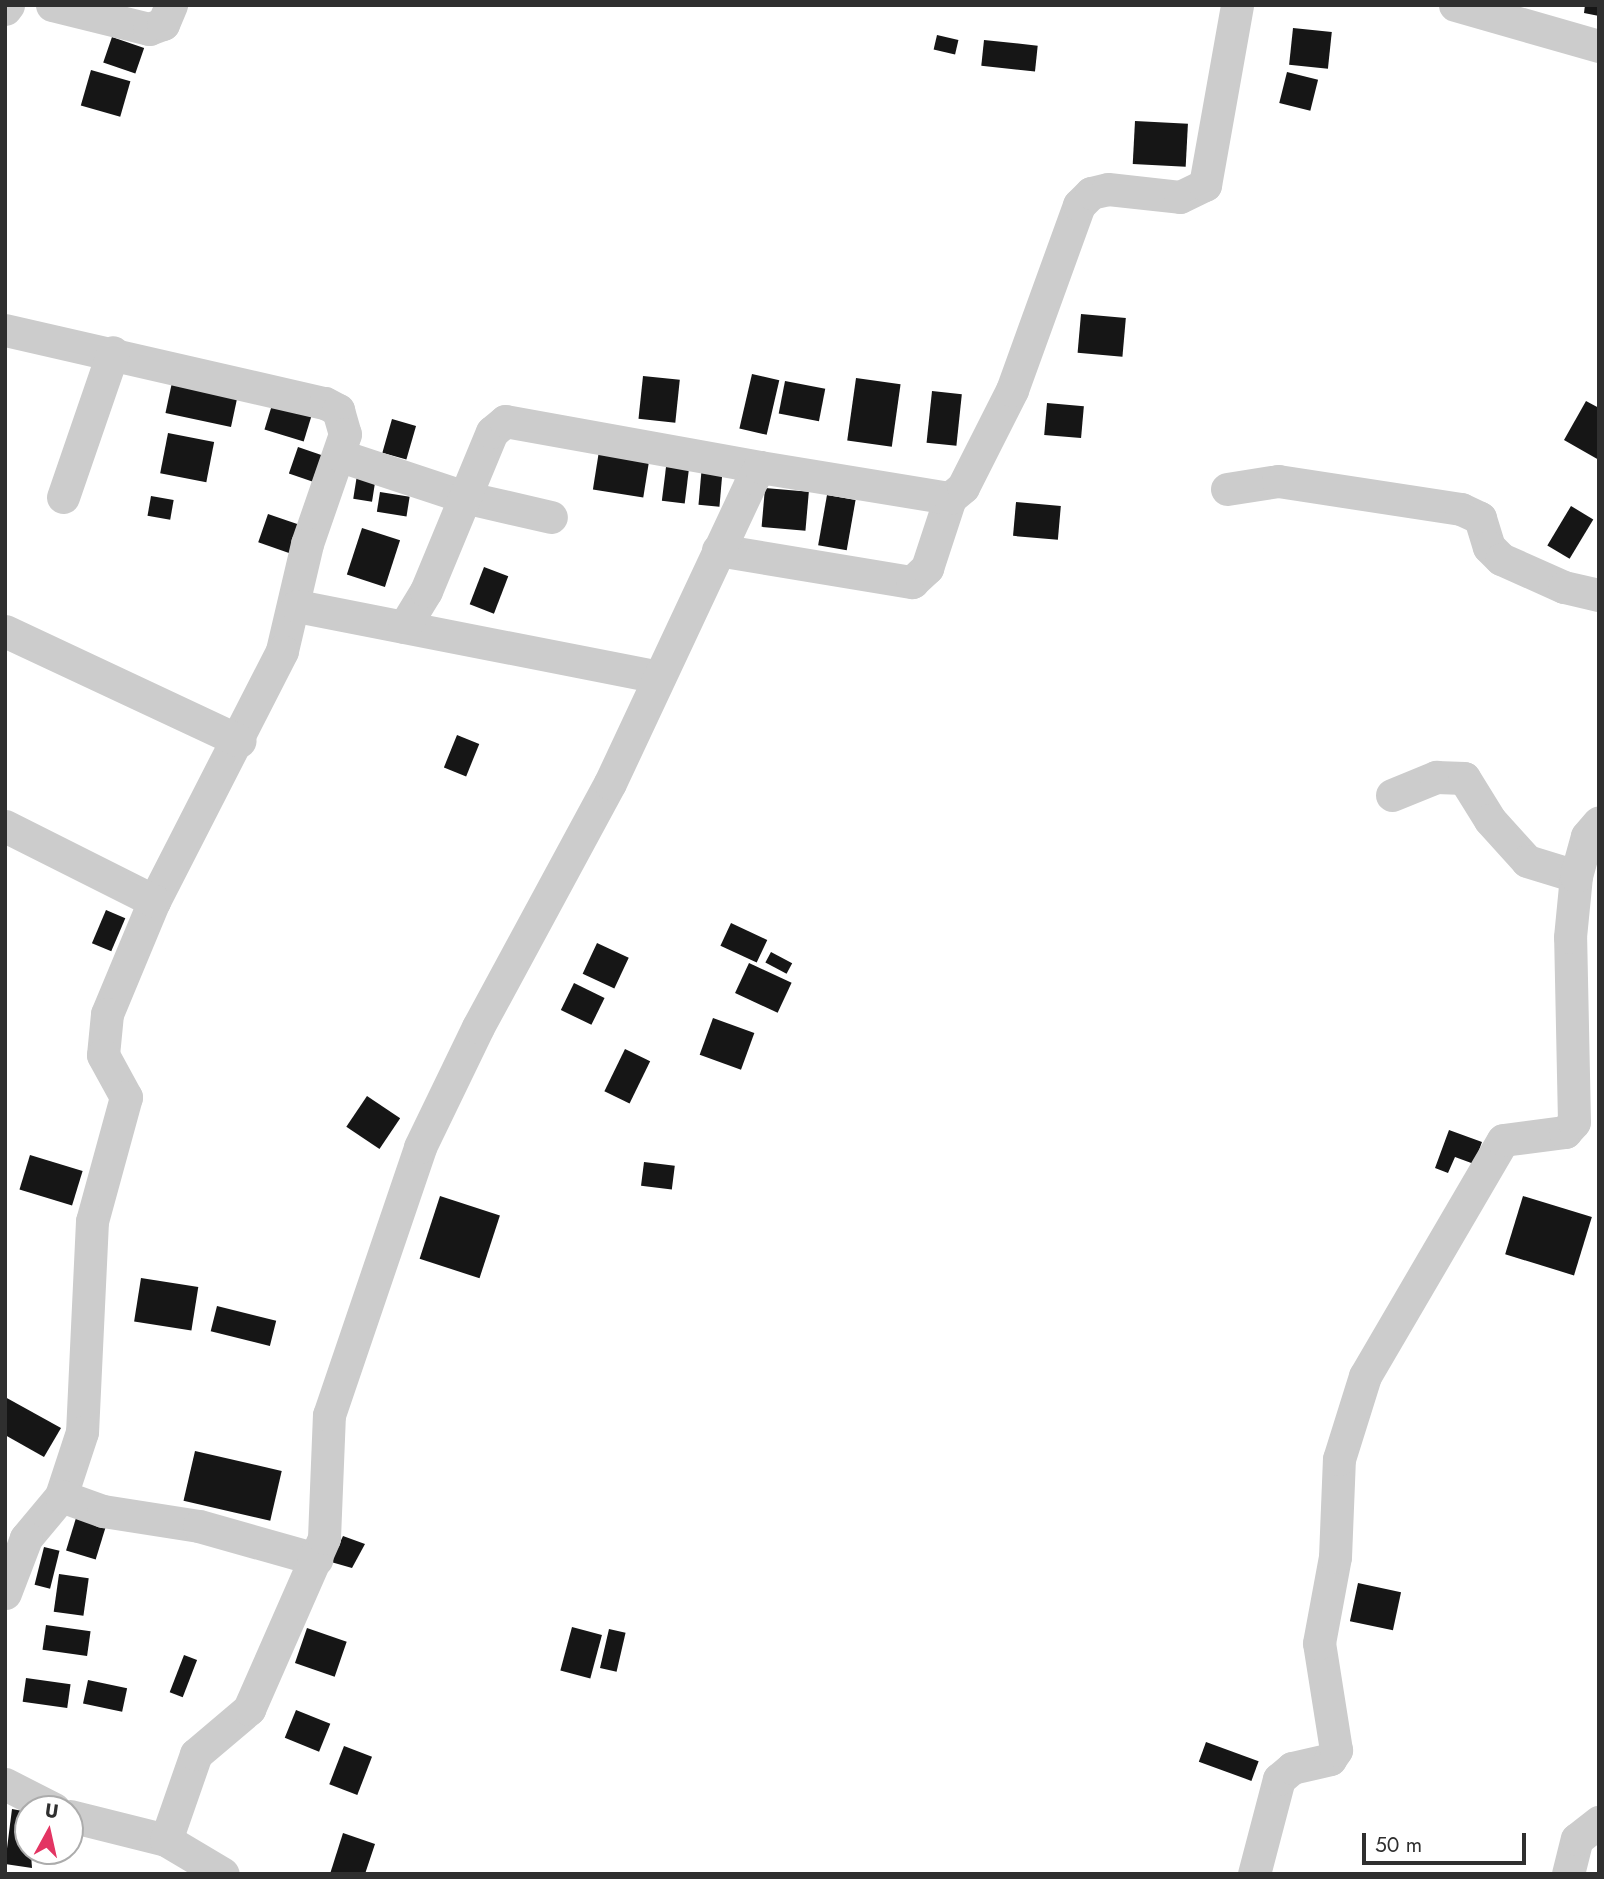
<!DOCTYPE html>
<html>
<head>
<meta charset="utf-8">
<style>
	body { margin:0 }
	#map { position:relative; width:1604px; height:1879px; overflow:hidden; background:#fff; font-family:Jost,sans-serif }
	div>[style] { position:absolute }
	.building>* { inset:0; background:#161616; transform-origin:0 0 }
	.minor>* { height:33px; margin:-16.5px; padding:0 16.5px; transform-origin:16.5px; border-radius:16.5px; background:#ccc }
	span { translate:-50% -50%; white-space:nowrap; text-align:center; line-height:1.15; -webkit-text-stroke:7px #fff; paint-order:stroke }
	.frame { position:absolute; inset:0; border:7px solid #2f2f2f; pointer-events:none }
	.north { position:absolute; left:14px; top:1795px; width:70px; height:70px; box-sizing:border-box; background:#fff; border:2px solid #acacac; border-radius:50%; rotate:8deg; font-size:19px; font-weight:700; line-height:28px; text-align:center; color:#2f2f2f }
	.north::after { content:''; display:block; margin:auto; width:24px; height:32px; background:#e33563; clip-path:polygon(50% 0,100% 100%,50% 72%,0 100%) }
	.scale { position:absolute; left:1362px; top:1833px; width:164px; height:32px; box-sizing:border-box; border:4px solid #2f2f2f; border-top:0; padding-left:9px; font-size:21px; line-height:24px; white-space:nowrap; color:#2f2f2f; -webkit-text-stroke:5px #fff; paint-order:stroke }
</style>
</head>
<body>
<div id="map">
	<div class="building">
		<i style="clip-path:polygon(1585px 5px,1599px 5px,1599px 16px,1584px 13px)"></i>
		<i style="left:1293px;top:28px;width:39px;height:37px;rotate:6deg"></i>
		<i style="left:937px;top:35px;width:22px;height:15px;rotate:13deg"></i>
		<i style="left:112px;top:37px;width:34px;height:27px;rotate:19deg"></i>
		<i style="left:984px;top:40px;width:54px;height:26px;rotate:6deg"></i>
		<i style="left:91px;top:70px;width:41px;height:37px;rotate:16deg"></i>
		<i style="left:1287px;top:72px;width:32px;height:32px;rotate:14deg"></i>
		<i style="left:1135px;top:121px;width:53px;height:43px;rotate:3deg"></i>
		<i style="left:1081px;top:314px;width:45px;height:39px;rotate:5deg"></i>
		<i style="left:174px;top:373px;width:67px;height:41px;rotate:12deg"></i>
		<i style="left:752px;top:374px;width:28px;height:56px;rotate:13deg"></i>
		<i style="left:643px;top:376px;width:37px;height:43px;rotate:6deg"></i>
		<i style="left:856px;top:378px;width:45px;height:63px;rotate:8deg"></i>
		<i style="left:785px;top:381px;width:41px;height:33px;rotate:11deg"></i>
		<i style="left:932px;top:391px;width:30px;height:52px;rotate:6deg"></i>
		<i style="left:275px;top:395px;width:41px;height:36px;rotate:17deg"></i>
		<i style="clip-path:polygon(1586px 401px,1599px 408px,1599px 460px,1564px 440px)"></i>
		<i style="left:1047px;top:403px;width:37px;height:32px;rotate:5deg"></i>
		<i style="left:392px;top:419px;width:25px;height:35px;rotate:16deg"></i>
		<i style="left:168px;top:433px;width:47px;height:41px;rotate:11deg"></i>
		<i style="left:298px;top:447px;width:37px;height:28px;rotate:19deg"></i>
		<i style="left:599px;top:451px;width:51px;height:39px;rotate:9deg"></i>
		<i style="left:667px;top:459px;width:23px;height:42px;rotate:7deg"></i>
		<i style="left:702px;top:465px;width:21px;height:40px;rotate:5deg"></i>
		<i style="left:357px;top:475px;width:19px;height:24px;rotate:9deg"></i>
		<i style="left:765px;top:488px;width:44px;height:39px;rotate:5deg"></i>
		<i style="left:380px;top:492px;width:30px;height:20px;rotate:9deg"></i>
		<i style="left:827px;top:495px;width:29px;height:51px;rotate:10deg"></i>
		<i style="left:151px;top:496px;width:23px;height:20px;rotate:10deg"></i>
		<i style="left:1016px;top:502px;width:45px;height:34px;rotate:5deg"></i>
		<i style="left:1571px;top:506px;width:26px;height:46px;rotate:31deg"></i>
		<i style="left:268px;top:514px;width:34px;height:30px;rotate:19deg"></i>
		<i style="left:362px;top:528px;width:40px;height:49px;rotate:18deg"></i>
		<i style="left:484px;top:567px;width:26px;height:40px;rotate:21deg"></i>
		<i style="left:457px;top:735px;width:24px;height:35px;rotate:22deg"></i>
		<i style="left:106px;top:910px;width:21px;height:36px;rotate:23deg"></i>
		<i style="left:731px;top:923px;width:40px;height:25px;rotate:25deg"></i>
		<i style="left:597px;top:943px;width:35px;height:34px;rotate:25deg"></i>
		<i style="left:771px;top:952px;width:24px;height:12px;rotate:28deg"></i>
		<i style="left:749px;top:963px;width:47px;height:33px;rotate:25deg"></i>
		<i style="left:574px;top:983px;width:34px;height:30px;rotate:26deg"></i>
		<i style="left:713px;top:1018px;width:44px;height:39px;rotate:20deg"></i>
		<i style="left:625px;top:1049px;width:28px;height:47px;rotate:26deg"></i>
		<i style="left:367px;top:1096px;width:40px;height:37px;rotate:34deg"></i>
		<i style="clip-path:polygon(1449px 1130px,1482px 1142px,1474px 1164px,1455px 1157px,1448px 1173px,1435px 1168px)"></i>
		<i style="left:30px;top:1155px;width:55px;height:36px;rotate:17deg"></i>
		<i style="left:644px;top:1162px;width:31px;height:24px;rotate:7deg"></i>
		<i style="left:440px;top:1196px;width:63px;height:66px;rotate:18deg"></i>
		<i style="left:1523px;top:1196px;width:72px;height:61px;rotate:17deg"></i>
		<i style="left:141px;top:1278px;width:58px;height:44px;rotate:9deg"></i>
		<i style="left:217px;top:1306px;width:61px;height:26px;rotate:14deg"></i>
		<i style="clip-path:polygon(5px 1397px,61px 1428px,44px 1457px,5px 1435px)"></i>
		<i style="left:195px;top:1451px;width:89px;height:51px;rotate:13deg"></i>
		<i style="left:76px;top:1518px;width:31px;height:34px;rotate:17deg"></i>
		<i style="clip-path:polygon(343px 1536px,365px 1544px,352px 1568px,331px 1562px)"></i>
		<i style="left:44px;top:1547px;width:16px;height:39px;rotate:14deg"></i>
		<i style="left:59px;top:1574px;width:30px;height:38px;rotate:8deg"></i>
		<i style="left:1358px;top:1583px;width:44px;height:39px;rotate:12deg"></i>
		<i style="left:46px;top:1625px;width:45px;height:25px;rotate:8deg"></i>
		<i style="left:572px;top:1627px;width:31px;height:45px;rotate:15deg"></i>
		<i style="left:307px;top:1628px;width:42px;height:37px;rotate:19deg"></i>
		<i style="left:609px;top:1629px;width:17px;height:40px;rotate:13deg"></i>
		<i style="left:184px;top:1655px;width:14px;height:40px;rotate:21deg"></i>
		<i style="left:26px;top:1678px;width:45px;height:24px;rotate:8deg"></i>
		<i style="left:88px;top:1680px;width:40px;height:24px;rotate:12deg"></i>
		<i style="left:296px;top:1710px;width:37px;height:30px;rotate:22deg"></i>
		<i style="left:1206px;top:1742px;width:56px;height:21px;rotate:20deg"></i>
		<i style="left:344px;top:1746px;width:30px;height:41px;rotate:21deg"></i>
		<i style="clip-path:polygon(12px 1809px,28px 1812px,32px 1868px,5px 1864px)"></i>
		<i style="clip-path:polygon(343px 1833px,375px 1844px,365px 1874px,330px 1874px)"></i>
	</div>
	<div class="minor">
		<i style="left:52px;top:5px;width:100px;rotate:13.9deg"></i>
		<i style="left:149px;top:29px;width:15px;rotate:-20deg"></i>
		<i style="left:163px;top:24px;width:21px;rotate:-67deg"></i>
		<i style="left:1455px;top:5px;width:150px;rotate:15.9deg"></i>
		<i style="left:5px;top:9px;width:5px;rotate:-53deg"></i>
		<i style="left:5px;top:330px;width:328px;rotate:12.9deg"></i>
		<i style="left:325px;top:403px;width:15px;rotate:28deg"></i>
		<i style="left:338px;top:410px;width:25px;rotate:74deg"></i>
		<i style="left:345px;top:434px;width:116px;rotate:109.1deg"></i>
		<i style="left:307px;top:544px;width:110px;rotate:103.2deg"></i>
		<i style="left:282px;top:651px;width:281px;rotate:117.1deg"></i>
		<i style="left:154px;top:901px;width:122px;rotate:112.6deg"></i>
		<i style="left:107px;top:1014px;width:41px;rotate:95.6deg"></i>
		<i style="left:103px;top:1055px;width:48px;rotate:61.3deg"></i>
		<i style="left:126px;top:1097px;width:129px;rotate:105.3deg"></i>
		<i style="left:92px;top:1221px;width:211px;rotate:92.7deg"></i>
		<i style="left:82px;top:1432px;width:67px;rotate:108.2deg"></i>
		<i style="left:61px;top:1496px;width:55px;rotate:129.8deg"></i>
		<i style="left:26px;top:1538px;width:59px;rotate:110.9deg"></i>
		<i style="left:341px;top:456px;width:134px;rotate:18.3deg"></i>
		<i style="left:468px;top:498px;width:85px;rotate:12.9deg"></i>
		<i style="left:1227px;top:489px;width:52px;rotate:-8.9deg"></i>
		<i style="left:1278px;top:481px;width:185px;rotate:8.7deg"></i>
		<i style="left:1461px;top:509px;width:21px;rotate:25deg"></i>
		<i style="left:1480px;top:518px;width:30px;rotate:73deg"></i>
		<i style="left:1489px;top:547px;width:17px;rotate:45deg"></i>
		<i style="left:1501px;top:559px;width:69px;rotate:24deg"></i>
		<i style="left:1564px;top:587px;width:36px;rotate:13deg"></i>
		<i style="left:63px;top:497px;width:153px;rotate:-71deg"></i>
		<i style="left:718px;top:550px;width:197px;rotate:9.4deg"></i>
		<i style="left:912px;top:582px;width:21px;rotate:-43deg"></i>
		<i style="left:927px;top:568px;width:74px;rotate:-71.8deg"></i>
		<i style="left:297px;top:606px;width:369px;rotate:11.1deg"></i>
		<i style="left:404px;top:627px;width:42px;rotate:-58.6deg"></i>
		<i style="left:426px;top:591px;width:172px;rotate:-67.5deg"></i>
		<i style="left:492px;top:432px;width:17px;rotate:-40deg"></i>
		<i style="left:505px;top:421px;width:259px;rotate:10.2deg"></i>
		<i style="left:5px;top:631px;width:259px;rotate:25.1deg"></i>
		<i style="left:1392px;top:795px;width:48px;rotate:-22.2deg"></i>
		<i style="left:1436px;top:777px;width:28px;rotate:2deg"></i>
		<i style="left:1464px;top:778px;width:49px;rotate:58.2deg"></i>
		<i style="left:1490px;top:820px;width:55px;rotate:47.9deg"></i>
		<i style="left:1527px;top:861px;width:51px;rotate:17deg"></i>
		<i style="left:5px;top:826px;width:167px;rotate:26.7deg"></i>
		<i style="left:61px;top:1496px;width:45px;rotate:19.7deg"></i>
		<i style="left:103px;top:1511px;width:97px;rotate:8.9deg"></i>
		<i style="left:199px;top:1526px;width:122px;rotate:15.8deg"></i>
		<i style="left:5px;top:1784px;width:55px;rotate:27deg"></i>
		<i style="left:70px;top:1816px;width:99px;rotate:14deg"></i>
		<i style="left:166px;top:1840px;width:66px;rotate:30.8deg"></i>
		<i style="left:166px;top:1840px;width:91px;rotate:-70.8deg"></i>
		<i style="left:196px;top:1754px;width:70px;rotate:-40.3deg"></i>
		<i style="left:249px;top:1709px;width:187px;rotate:-66.3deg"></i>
		<i style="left:324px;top:1538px;width:123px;rotate:-87.7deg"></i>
		<i style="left:329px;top:1415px;width:283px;rotate:-71.2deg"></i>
		<i style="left:420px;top:1147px;width:133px;rotate:-64.2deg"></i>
		<i style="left:478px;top:1027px;width:277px;rotate:-61.6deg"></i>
		<i style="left:610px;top:783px;width:337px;rotate:-64.9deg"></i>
		<i style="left:753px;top:478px;width:13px;rotate:-58deg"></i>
		<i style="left:760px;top:467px;width:193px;rotate:9.3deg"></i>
		<i style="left:950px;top:498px;width:17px;rotate:-40deg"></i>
		<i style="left:963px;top:487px;width:109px;rotate:-63.2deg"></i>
		<i style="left:1012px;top:390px;width:197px;rotate:-70.1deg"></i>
		<i style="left:1079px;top:205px;width:17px;rotate:-45deg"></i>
		<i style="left:1091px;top:193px;width:17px;rotate:-13deg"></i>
		<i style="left:1108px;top:189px;width:72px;rotate:6.3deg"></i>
		<i style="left:1180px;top:197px;width:28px;rotate:-26deg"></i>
		<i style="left:1205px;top:185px;width:183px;rotate:-79.9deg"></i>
		<i style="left:1254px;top:1874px;width:98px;rotate:-75.3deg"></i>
		<i style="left:1279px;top:1779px;width:17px;rotate:-40deg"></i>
		<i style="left:1292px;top:1768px;width:39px;rotate:-13deg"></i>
		<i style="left:1330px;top:1759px;width:11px;rotate:-56deg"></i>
		<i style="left:1336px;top:1750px;width:108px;rotate:-99deg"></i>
		<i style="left:1319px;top:1643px;width:87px;rotate:-79.5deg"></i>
		<i style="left:1335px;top:1557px;width:98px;rotate:-87.7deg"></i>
		<i style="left:1339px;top:1459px;width:87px;rotate:-72.6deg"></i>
		<i style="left:1365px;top:1376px;width:273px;rotate:-59.7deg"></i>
		<i style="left:1503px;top:1140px;width:63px;rotate:-7.4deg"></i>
		<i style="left:1565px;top:1132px;width:13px;rotate:-48deg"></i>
		<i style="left:1574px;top:1122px;width:185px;rotate:-91.2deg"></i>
		<i style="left:1570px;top:937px;width:61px;rotate:-84.4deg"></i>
		<i style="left:1576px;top:876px;width:41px;rotate:-74.6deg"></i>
		<i style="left:1587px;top:836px;width:18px;rotate:-49deg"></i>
		<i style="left:1568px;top:1874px;width:36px;rotate:-76deg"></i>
		<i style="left:1577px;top:1839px;width:28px;rotate:-38deg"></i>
	</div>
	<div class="frame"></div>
	<div class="north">U</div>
	<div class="scale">50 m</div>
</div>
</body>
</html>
